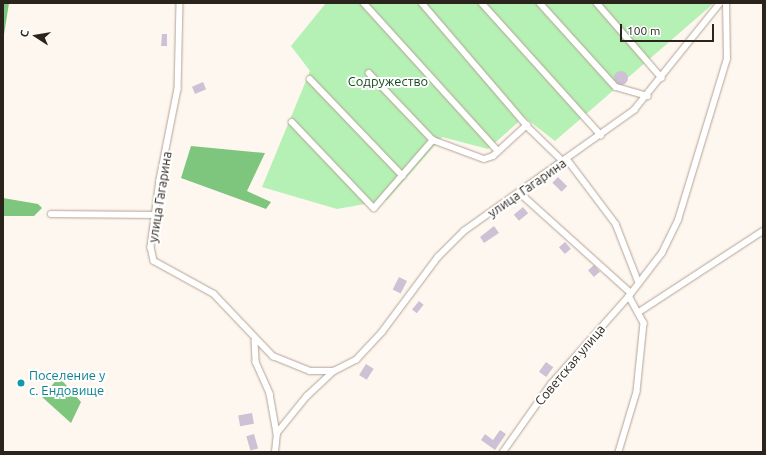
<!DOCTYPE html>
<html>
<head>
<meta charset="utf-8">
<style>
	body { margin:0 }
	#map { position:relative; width:766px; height:455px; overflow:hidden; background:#fef7f0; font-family:Ubuntu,sans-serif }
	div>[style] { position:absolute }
	.green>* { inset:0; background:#b5f0b4 }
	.forest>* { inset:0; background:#7ec67e }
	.building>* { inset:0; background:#cec1d5; transform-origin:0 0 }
	.round { border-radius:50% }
	.roads { filter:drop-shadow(0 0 1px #b4a393) drop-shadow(0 0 1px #b4a393) }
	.street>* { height:5.5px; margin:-2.75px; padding:0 2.75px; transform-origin:2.75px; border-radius:2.75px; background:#fff }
	.dots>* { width:11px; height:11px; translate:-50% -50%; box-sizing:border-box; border:2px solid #fff; border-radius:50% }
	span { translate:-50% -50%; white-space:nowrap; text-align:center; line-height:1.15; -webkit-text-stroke:4px #fff; paint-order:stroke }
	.park-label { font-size:13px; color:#17491a }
	.street-label { font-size:13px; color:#2a241d }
	.culture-label { font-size:13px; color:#0d838f }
	.left { translate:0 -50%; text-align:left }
	.frame { position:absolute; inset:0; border:4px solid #2a241d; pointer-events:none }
	.north { position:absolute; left:16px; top:16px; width:40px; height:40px; -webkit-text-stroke:3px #fff; paint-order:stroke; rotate:282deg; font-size:11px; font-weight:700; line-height:16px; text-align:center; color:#2a241d }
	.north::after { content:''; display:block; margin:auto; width:14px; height:18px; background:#2a241d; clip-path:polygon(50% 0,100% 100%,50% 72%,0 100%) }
	.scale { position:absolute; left:620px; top:24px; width:94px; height:18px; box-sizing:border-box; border:2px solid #2a241d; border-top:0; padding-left:5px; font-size:12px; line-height:14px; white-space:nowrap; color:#2a241d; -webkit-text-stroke:3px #fff; paint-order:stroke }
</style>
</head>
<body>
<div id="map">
	<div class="green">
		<i style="clip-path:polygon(326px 3px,714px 3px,555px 141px,524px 117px,488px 149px,442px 137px,387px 200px,337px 209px,262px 187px,310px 71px,291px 46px)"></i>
	</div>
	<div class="forest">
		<i style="clip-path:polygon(3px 3px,9px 3px,3px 41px)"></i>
		<i style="clip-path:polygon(191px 146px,265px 153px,247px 191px,271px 202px,266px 209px,181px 178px)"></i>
		<i style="clip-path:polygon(3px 198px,38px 204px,42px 208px,34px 216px,3px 216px)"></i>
		<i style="clip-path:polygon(59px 377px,81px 402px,71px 423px,42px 397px)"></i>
	</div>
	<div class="building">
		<i style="clip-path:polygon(162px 34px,167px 34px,167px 46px,161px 46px)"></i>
		<i class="round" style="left:614px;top:71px;width:14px;height:14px"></i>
		<i style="left:203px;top:82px;width:8px;height:12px;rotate:67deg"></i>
		<i style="left:558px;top:177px;width:13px;height:8px;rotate:45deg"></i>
		<i style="left:523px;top:207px;width:8px;height:12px;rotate:50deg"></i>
		<i style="clip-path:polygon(494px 226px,499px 233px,484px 243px,480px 237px)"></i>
		<i style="left:565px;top:242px;width:9px;height:8px;rotate:49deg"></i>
		<i style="left:594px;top:265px;width:9px;height:8px;rotate:49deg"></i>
		<i style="left:399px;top:277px;width:9px;height:14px;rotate:27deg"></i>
		<i style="left:419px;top:301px;width:6px;height:11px;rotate:39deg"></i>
		<i style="left:546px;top:362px;width:9px;height:12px;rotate:36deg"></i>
		<i style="left:366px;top:364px;width:9px;height:13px;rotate:32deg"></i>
		<i style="left:252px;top:413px;width:11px;height:14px;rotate:80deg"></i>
		<i style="clip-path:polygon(500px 430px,506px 434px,495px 450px,481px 440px,485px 434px,493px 440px)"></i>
		<i style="left:254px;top:434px;width:15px;height:8px;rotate:74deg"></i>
	</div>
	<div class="roads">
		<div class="street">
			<i style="left:180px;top:3px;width:86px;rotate:91.3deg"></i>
			<i style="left:178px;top:89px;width:93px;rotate:101.2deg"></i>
			<i style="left:160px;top:180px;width:68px;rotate:97.7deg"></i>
			<i style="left:151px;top:247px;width:14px;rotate:78deg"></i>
			<i style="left:154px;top:261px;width:68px;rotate:28.8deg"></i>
			<i style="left:214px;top:294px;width:86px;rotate:46.4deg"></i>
			<i style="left:273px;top:356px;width:40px;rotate:22deg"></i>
			<i style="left:310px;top:371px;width:24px"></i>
			<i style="left:334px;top:371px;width:25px;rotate:-27deg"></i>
			<i style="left:356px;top:360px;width:38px;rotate:-47deg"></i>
			<i style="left:382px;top:332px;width:94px;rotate:-53.3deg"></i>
			<i style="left:438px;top:257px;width:37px;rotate:-45deg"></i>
			<i style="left:464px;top:231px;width:209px;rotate:-35.4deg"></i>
			<i style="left:634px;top:110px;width:137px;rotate:-51.2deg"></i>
			<i style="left:364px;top:3px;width:200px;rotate:47.8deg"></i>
			<i style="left:422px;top:3px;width:167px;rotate:49.4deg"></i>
			<i style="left:531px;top:130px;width:46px;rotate:44.1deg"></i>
			<i style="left:482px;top:3px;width:178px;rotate:48deg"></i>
			<i style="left:540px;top:3px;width:113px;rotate:47.9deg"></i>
			<i style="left:616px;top:87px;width:33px;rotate:16deg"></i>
			<i style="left:597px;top:3px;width:99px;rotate:49.1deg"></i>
			<i style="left:369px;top:73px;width:93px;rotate:46.3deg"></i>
			<i style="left:310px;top:79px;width:134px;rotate:46.2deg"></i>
			<i style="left:292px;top:122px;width:119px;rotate:46.4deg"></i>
			<i style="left:374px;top:208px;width:90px;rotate:-49.1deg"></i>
			<i style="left:433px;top:140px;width:54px;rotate:20.4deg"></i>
			<i style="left:484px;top:159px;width:9px;rotate:-18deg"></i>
			<i style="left:493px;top:156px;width:46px;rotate:-42.4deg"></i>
			<i style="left:567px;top:159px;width:81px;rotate:53deg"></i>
			<i style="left:616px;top:224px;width:63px;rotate:68.7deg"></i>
			<i style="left:520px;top:193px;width:149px;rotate:42deg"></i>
			<i style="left:51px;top:214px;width:104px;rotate:0.6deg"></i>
			<i style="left:629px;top:296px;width:54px;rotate:-52.5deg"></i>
			<i style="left:662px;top:253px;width:37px;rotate:-64deg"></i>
			<i style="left:678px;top:220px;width:168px;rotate:-73.1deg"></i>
			<i style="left:727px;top:59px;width:56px;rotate:-91deg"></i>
			<i style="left:639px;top:312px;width:148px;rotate:-33.2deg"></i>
			<i style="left:255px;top:341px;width:21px;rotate:87deg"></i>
			<i style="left:256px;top:362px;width:35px;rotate:66deg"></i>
			<i style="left:270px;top:394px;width:40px;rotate:80deg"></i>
			<i style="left:275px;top:452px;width:19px;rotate:-84deg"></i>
			<i style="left:277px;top:433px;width:48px;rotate:-51deg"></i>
			<i style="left:307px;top:396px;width:37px;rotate:-43deg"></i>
			<i style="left:503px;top:452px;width:83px;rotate:-54.8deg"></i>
			<i style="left:551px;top:384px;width:118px;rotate:-48.4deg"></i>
			<i style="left:629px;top:296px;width:31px;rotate:61deg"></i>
			<i style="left:644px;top:323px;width:69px;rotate:95.8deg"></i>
			<i style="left:637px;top:392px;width:63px;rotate:106.7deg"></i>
		</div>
	</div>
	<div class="dots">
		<i style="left:21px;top:383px;background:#0f9aa8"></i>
	</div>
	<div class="park-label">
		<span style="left:388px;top:81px">Содружество</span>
	</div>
	<div class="street-label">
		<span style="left:527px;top:188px;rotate:-35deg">улица Гагарина</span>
		<span style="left:160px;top:197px;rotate:-81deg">улица Гагарина</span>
		<span style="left:570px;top:365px;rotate:-50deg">Советская улица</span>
	</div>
	<div class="culture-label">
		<span class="left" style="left:29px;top:383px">Поселение у<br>с. Ендовище</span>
	</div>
	<div class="frame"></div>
	<div class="north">С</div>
	<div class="scale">100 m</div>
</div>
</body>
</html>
